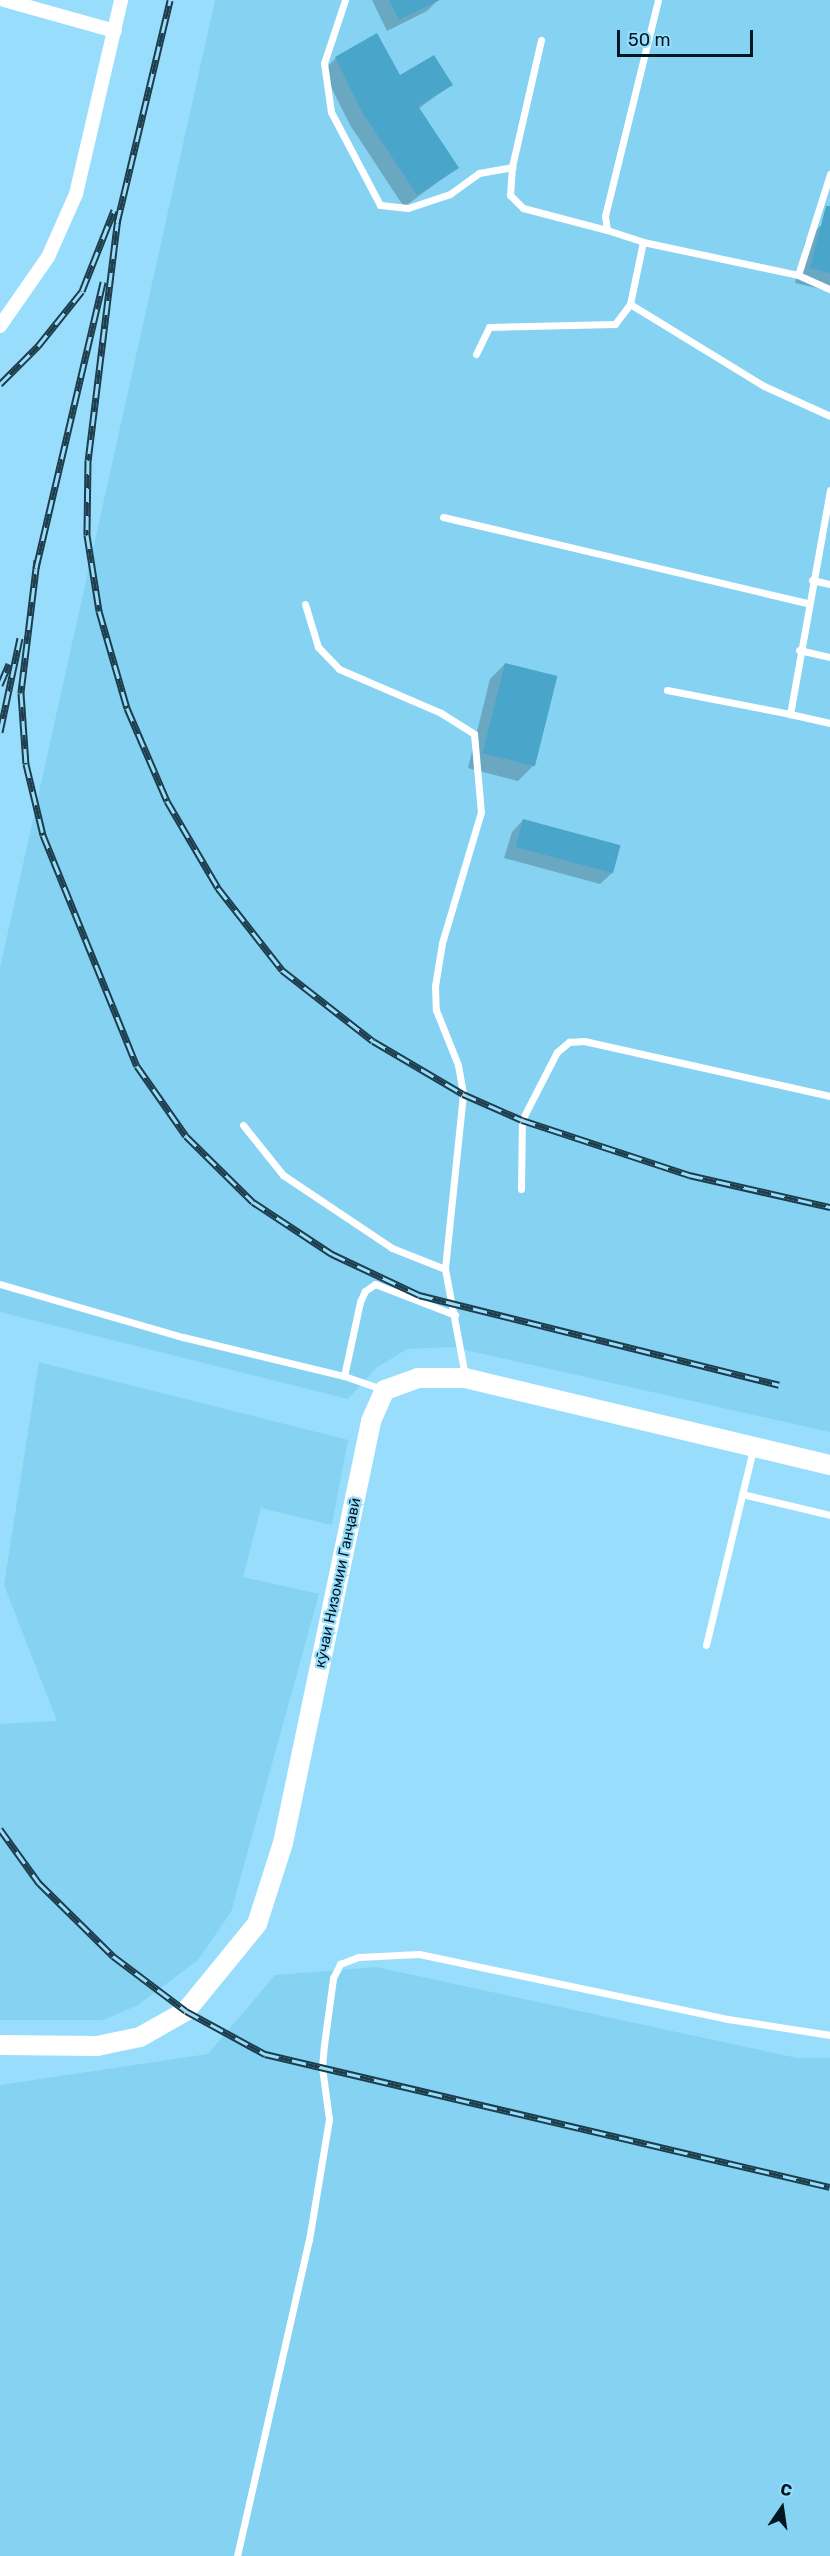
<!DOCTYPE html>
<html>
<head>
<meta charset="utf-8">
<style>
	body { margin:0 }
	#map { position:relative; width:830px; height:2556px; overflow:hidden; background:#98defc; font-family:Rubik,sans-serif }
	div>[style] { position:absolute }
	.built>* { inset:0; background:#85d2f3 }
	.shadow>* { inset:0; background:#0003 }
	.building>* { inset:0; background:#49a6ca; transform-origin:0 0 }
	.lane>* { height:7px; margin:-3.5px; padding:0 3.5px; transform-origin:3.5px; border-radius:3.5px; background:#fff }
	.street>* { height:14px; margin:-7px; padding:0 7px; transform-origin:7px; border-radius:7px; background:#fff }
	.secondary>* { height:20px; margin:-10px; padding:0 10px; transform-origin:10px; border-radius:10px; background:#fff }
	.rail>* { height:7px; margin-top:-3.5px; transform-origin:0; background:repeating-linear-gradient(90deg,#98defc 0 14px,#1d3d4c 0 28px); box-sizing:border-box; border-block:2px solid #1d3d4c }
	span { translate:-50% -50%; white-space:nowrap; text-align:center; line-height:1.15; -webkit-text-stroke:4.5px #98defc; paint-order:stroke }
	.street-label { font-size:15px; color:#001722 }
	.north { position:absolute; left:752px; top:2478px; width:60px; height:60px; -webkit-text-stroke:4px #98defc; paint-order:stroke; rotate:13deg; font-size:16px; font-weight:700; line-height:24px; text-align:center; color:#001722 }
	.north::after { content:''; display:block; margin:auto; width:21px; height:27px; background:#001722; clip-path:polygon(50% 0,100% 100%,50% 72%,0 100%) }
	.scale { position:absolute; left:617px; top:30px; width:136px; height:27px; box-sizing:border-box; border:3px solid #001722; border-top:0; padding-left:8px; font-size:18px; line-height:21px; white-space:nowrap; color:#001722; -webkit-text-stroke:4px #98defc; paint-order:stroke }
</style>
</head>
<body>
<div id="map">
	<div class="built">
		<i style="clip-path:polygon(215px 0,830px 0,830px 1432px,452px 1347px,407px 1349px,376px 1368px,348px 1399px,0 1312px,0 968px)"></i>
		<i style="clip-path:polygon(39px 1362px,348px 1440px,332px 1525px,261px 1508px,243px 1577px,319px 1594px,231px 1912px,198px 1960px,138px 2005px,103px 2020px,0 2020px,0 1724px,57px 1721px,4px 1585px)"></i>
		<i style="clip-path:polygon(376px 1967px,797px 2058px,830px 2058px,830px 2556px,0 2556px,0 2085px,208px 2054px,275px 1975px)"></i>
	</div>
	<div class="shadow">
		<i style="clip-path:polygon(372px 0,438px 0,427px 11px,387px 31px)"></i>
		<i style="clip-path:polygon(336px 58px,400px 77px,451px 85px,418px 109px,457px 168px,404px 207px,350px 125px,323px 71px)"></i>
		<i style="clip-path:polygon(830px 216px,830px 291px,795px 283px,805px 241px,820px 226px,825px 227px)"></i>
		<i style="clip-path:polygon(505px 664px,555px 677px,533px 766px,518px 781px,468px 768px,490px 679px)"></i>
		<i style="clip-path:polygon(523px 820px,612px 873px,600px 884px,504px 858px,512px 832px)"></i>
	</div>
	<div class="building">
		<i style="clip-path:polygon(389px 0,440px 0,399px 20px)"></i>
		<i style="clip-path:polygon(377px 33px,400px 75px,434px 55px,453px 85px,418px 106px,459px 168px,417px 195px,362px 112px,335px 57px)"></i>
		<i style="clip-path:polygon(826px 206px,830px 206px,830px 273px,810px 268px)"></i>
		<i style="left:505px;top:663px;width:54px;height:93px;rotate:14deg"></i>
		<i style="left:523px;top:819px;width:101px;height:29px;rotate:15deg"></i>
	</div>
	<div class="lane">
		<i style="left:345px;top:0;width:66px;rotate:108.4deg"></i>
		<i style="left:324px;top:63px;width:49px;rotate:81.9deg"></i>
		<i style="left:331px;top:112px;width:105px;rotate:62.2deg"></i>
		<i style="left:380px;top:205px;width:28px;rotate:6deg"></i>
		<i style="left:408px;top:208px;width:44px;rotate:-18.4deg"></i>
		<i style="left:450px;top:194px;width:36px;rotate:-36deg"></i>
		<i style="left:479px;top:173px;width:34px;rotate:-10deg"></i>
		<i style="left:658px;top:0;width:222px;rotate:103.8deg"></i>
		<i style="left:605px;top:216px;width:14px;rotate:82deg"></i>
		<i style="left:607px;top:230px;width:38px;rotate:18deg"></i>
		<i style="left:643px;top:242px;width:158px;rotate:12deg"></i>
		<i style="left:798px;top:275px;width:35px;rotate:24deg"></i>
		<i style="left:541px;top:40px;width:130px;rotate:102.9deg"></i>
		<i style="left:512px;top:167px;width:28px;rotate:94deg"></i>
		<i style="left:510px;top:195px;width:18px;rotate:45deg"></i>
		<i style="left:523px;top:208px;width:87px;rotate:14.7deg"></i>
		<i style="left:798px;top:275px;width:106px;rotate:-72.4deg"></i>
		<i style="left:630px;top:304px;width:157px;rotate:31.5deg"></i>
		<i style="left:764px;top:386px;width:72px;rotate:24.4deg"></i>
		<i style="left:476px;top:354px;width:30px;rotate:-64deg"></i>
		<i style="left:489px;top:327px;width:126px;rotate:-1.4deg"></i>
		<i style="left:615px;top:324px;width:25px;rotate:-53deg"></i>
		<i style="left:630px;top:304px;width:63px;rotate:-78.2deg"></i>
		<i style="left:830px;top:490px;width:228px;rotate:100.1deg"></i>
		<i style="left:790px;top:714px;width:41px;rotate:12.7deg"></i>
		<i style="left:443px;top:517px;width:375px;rotate:13.3deg"></i>
		<i style="left:812px;top:580px;width:18px;rotate:13deg"></i>
		<i style="left:305px;top:604px;width:45px;rotate:73.2deg"></i>
		<i style="left:318px;top:647px;width:30px;rotate:46deg"></i>
		<i style="left:339px;top:669px;width:111px;rotate:23.3deg"></i>
		<i style="left:441px;top:713px;width:39px;rotate:32deg"></i>
		<i style="left:474px;top:734px;width:78px;rotate:84.9deg"></i>
		<i style="left:481px;top:812px;width:137px;rotate:106.6deg"></i>
		<i style="left:442px;top:943px;width:44px;rotate:99.2deg"></i>
		<i style="left:435px;top:986px;width:24px;rotate:88deg"></i>
		<i style="left:436px;top:1010px;width:59px;rotate:68.2deg"></i>
		<i style="left:458px;top:1065px;width:29px;rotate:80deg"></i>
		<i style="left:463px;top:1094px;width:176px;rotate:95.9deg"></i>
		<i style="left:445px;top:1269px;width:109px;rotate:79.4deg"></i>
		<i style="left:799px;top:650px;width:32px;rotate:13deg"></i>
		<i style="left:667px;top:690px;width:125px;rotate:11deg"></i>
		<i style="left:243px;top:1125px;width:64px;rotate:51.3deg"></i>
		<i style="left:283px;top:1175px;width:131px;rotate:33.8deg"></i>
		<i style="left:392px;top:1248px;width:57px;rotate:21.6deg"></i>
		<i style="left:521px;top:1189px;width:69px;rotate:-89.2deg"></i>
		<i style="left:522px;top:1120px;width:76px;rotate:-62.8deg"></i>
		<i style="left:557px;top:1052px;width:16px;rotate:-40deg"></i>
		<i style="left:569px;top:1042px;width:15px;rotate:-4deg"></i>
		<i style="left:584px;top:1041px;width:252px;rotate:12.6deg"></i>
		<i style="left:0;top:1284px;width:191px;rotate:16.2deg"></i>
		<i style="left:183px;top:1337px;width:166px;rotate:13.6deg"></i>
		<i style="left:344px;top:1376px;width:40px;rotate:18.9deg"></i>
		<i style="left:344px;top:1376px;width:76px;rotate:-77.8deg"></i>
		<i style="left:360px;top:1302px;width:12px;rotate:-66deg"></i>
		<i style="left:365px;top:1291px;width:12px;rotate:-35deg"></i>
		<i style="left:375px;top:1284px;width:86px;rotate:21.2deg"></i>
		<i style="left:742px;top:1494px;width:90px;rotate:13.4deg"></i>
		<i style="left:706px;top:1645px;width:202px;rotate:-76.5deg"></i>
		<i style="left:237px;top:2556px;width:324px;rotate:-77.2deg"></i>
		<i style="left:309px;top:2240px;width:123px;rotate:-80.6deg"></i>
		<i style="left:329px;top:2119px;width:52px;rotate:-97.7deg"></i>
		<i style="left:322px;top:2067px;width:22px;rotate:-85deg"></i>
		<i style="left:324px;top:2045px;width:68px;rotate:-82.3deg"></i>
		<i style="left:333px;top:1978px;width:16px;rotate:-63deg"></i>
		<i style="left:340px;top:1964px;width:19px;rotate:-21deg"></i>
		<i style="left:358px;top:1957px;width:61px;rotate:-2.8deg"></i>
		<i style="left:419px;top:1954px;width:316px;rotate:11.9deg"></i>
		<i style="left:728px;top:2019px;width:103px;rotate:8.9deg"></i>
	</div>
	<div class="street">
		<i style="left:4px;top:0;width:115px;rotate:15.6deg"></i>
		<i style="left:0;top:326px;width:84px;rotate:-55.2deg"></i>
		<i style="left:48px;top:257px;width:69px;rotate:-66deg"></i>
		<i style="left:76px;top:194px;width:199px;rotate:-76.9deg"></i>
	</div>
	<div class="secondary">
		<i style="left:0;top:2045px;width:97px;rotate:0.6deg"></i>
		<i style="left:97px;top:2046px;width:44px;rotate:-11.8deg"></i>
		<i style="left:140px;top:2037px;width:53px;rotate:-29.5deg"></i>
		<i style="left:186px;top:2011px;width:112px;rotate:-50.8deg"></i>
		<i style="left:257px;top:1924px;width:85px;rotate:-72.2deg"></i>
		<i style="left:283px;top:1843px;width:431px;rotate:-78.2deg"></i>
		<i style="left:371px;top:1421px;width:34px;rotate:-66deg"></i>
		<i style="left:385px;top:1390px;width:35px;rotate:-20deg"></i>
		<i style="left:418px;top:1378px;width:47px"></i>
		<i style="left:465px;top:1378px;width:375px;rotate:13.4deg"></i>
	</div>
	<div class="rail">
		<i style="left:118px;top:217px;width:245px;rotate:97deg"></i>
		<i style="left:88px;top:460px;width:75px;rotate:90.8deg"></i>
		<i style="left:87px;top:535px;width:77px;rotate:81deg"></i>
		<i style="left:99px;top:611px;width:101px;rotate:73.9deg"></i>
		<i style="left:127px;top:708px;width:101px;rotate:66.7deg"></i>
		<i style="left:167px;top:801px;width:101px;rotate:59.6deg"></i>
		<i style="left:218px;top:888px;width:104px;rotate:52deg"></i>
		<i style="left:282px;top:970px;width:115px;rotate:38deg"></i>
		<i style="left:373px;top:1041px;width:104px;rotate:30.5deg"></i>
		<i style="left:463px;top:1094px;width:64px;rotate:23.8deg"></i>
		<i style="left:522px;top:1120px;width:176px;rotate:18.2deg"></i>
		<i style="left:689px;top:1175px;width:145px;rotate:12.8deg"></i>
		<i style="left:117px;top:223px;width:229px;rotate:-76.6deg"></i>
		<i style="left:0;top:384px;width:54px;rotate:-45deg"></i>
		<i style="left:38px;top:346px;width:70px;rotate:-51.3deg"></i>
		<i style="left:82px;top:291px;width:87px;rotate:-68.4deg"></i>
		<i style="left:37px;top:560px;width:134px;rotate:96.9deg"></i>
		<i style="left:21px;top:693px;width:71px;rotate:86deg"></i>
		<i style="left:26px;top:764px;width:73px;rotate:76.5deg"></i>
		<i style="left:43px;top:835px;width:249px;rotate:67.9deg"></i>
		<i style="left:137px;top:1066px;width:85px;rotate:55deg"></i>
		<i style="left:186px;top:1136px;width:94px;rotate:44.6deg"></i>
		<i style="left:253px;top:1202px;width:95px;rotate:33.4deg"></i>
		<i style="left:332px;top:1254px;width:96px;rotate:25.2deg"></i>
		<i style="left:419px;top:1295px;width:371px;rotate:14deg"></i>
		<i style="left:36px;top:568px;width:294px;rotate:-76.8deg"></i>
		<i style="left:0;top:685px;width:23px;rotate:-67deg"></i>
		<i style="left:0;top:732px;width:96px;rotate:-78deg"></i>
		<i style="left:0;top:1829px;width:67px;rotate:54.2deg"></i>
		<i style="left:39px;top:1883px;width:104px;rotate:44.6deg"></i>
		<i style="left:113px;top:1956px;width:91px;rotate:37deg"></i>
		<i style="left:186px;top:2011px;width:90px;rotate:28.6deg"></i>
		<i style="left:265px;top:2054px;width:580px;rotate:13.25deg"></i>
	</div>
	<div class="street-label">
		<span style="left:338px;top:1583px;rotate:-78deg">кӯчаи Низомии Ганҷавӣ</span>
	</div>
	<div class="north">С</div>
	<div class="scale">50 m</div>
</div>
</body>
</html>
